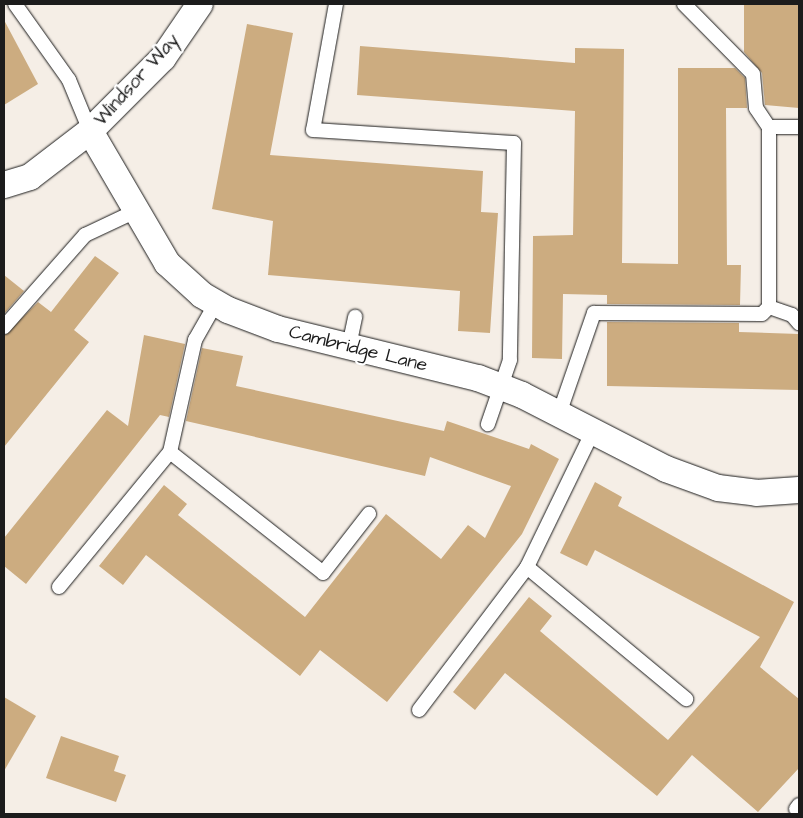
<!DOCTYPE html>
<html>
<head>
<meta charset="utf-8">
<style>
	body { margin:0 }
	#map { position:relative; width:803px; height:818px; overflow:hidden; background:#f5eee6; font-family:"Architects Daughter",sans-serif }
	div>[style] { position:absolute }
	.building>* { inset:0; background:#ccac80 }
	.roads { filter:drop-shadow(0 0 1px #1c1c1c) drop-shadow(0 0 1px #1c1c1c) }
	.lane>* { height:14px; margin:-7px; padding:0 7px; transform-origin:7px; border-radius:7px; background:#fff }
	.street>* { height:26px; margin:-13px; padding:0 13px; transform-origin:13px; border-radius:13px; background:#fff }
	span { translate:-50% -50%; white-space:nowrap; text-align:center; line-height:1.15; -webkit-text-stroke:4.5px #fff; paint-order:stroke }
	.street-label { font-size:19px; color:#1c1c1c }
	.frame { position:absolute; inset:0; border:5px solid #1c1c1c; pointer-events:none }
</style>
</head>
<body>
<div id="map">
	<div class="building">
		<i style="clip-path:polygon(744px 4px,799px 4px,799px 108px,765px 105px,762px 73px,744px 52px)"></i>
		<i style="clip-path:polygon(4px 20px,38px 84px,4px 105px)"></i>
		<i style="clip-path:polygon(247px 24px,293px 33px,270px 155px,483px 171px,481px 212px,498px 213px,490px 333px,458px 331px,460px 291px,268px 275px,273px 221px,212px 209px)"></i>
		<i style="clip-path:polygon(360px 46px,575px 63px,575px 48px,624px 49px,622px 263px,678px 264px,678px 68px,735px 68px,745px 78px,747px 108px,726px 108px,727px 265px,741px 265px,740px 305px,607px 304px,607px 295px,563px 294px,562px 359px,532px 358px,533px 236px,573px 235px,575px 111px,357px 95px)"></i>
		<i style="clip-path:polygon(95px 256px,119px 273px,74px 330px,89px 342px,4px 447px,4px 336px,38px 302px,51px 312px)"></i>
		<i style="clip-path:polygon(4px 275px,24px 291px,4px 314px)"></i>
		<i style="clip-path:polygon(607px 322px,739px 323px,739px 332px,799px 334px,799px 390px,607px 386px)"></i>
		<i style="clip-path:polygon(144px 335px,185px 344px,169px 417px,160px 415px,26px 584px,4px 566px,4px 538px,107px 410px,128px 426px)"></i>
		<i style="clip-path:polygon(202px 348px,243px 356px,236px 386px,444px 431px,447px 421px,529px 449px,531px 444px,559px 459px,522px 534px,387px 702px,320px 650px,300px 676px,146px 555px,123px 585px,99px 566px,164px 485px,187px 504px,178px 515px,305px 617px,386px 514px,441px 559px,468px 525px,485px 538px,511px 486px,430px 457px,425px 476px,186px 421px)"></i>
		<i style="clip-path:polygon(595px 482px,622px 497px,618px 506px,794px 602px,760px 667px,799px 699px,799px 768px,758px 812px,692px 755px,657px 796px,505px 673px,475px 710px,453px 692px,529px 597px,552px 616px,540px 631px,668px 740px,760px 637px,595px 550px,587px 566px,560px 553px)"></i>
		<i style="clip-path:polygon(4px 697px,36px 716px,4px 771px)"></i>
		<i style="clip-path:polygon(61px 736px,119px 756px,114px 771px,126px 775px,116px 802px,46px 778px)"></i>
	</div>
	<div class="roads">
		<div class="lane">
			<i style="left:15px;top:4px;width:93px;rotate:54.6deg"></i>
			<i style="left:69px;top:80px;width:55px;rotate:67.6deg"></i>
			<i style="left:336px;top:4px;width:128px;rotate:100.3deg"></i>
			<i style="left:313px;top:130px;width:201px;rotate:3.7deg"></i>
			<i style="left:514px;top:143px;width:217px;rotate:91.1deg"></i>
			<i style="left:510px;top:360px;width:68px;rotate:109deg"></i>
			<i style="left:684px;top:4px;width:98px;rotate:45.4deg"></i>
			<i style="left:753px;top:74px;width:34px;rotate:85deg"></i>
			<i style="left:756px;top:108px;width:23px;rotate:56deg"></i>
			<i style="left:769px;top:307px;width:24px;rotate:19deg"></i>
			<i style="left:792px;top:315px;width:11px;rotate:49deg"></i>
			<i style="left:4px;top:327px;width:123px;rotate:-48.6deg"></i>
			<i style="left:85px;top:235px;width:56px;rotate:-25.2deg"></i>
			<i style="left:349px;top:346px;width:30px;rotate:-78deg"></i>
			<i style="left:559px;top:414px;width:107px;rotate:-70.9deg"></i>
			<i style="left:594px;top:313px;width:168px;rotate:0.3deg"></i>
			<i style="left:762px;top:314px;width:10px;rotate:-45deg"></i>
			<i style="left:769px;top:307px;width:180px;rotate:-90deg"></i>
			<i style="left:769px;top:127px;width:30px"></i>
			<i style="left:170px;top:452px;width:195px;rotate:38.3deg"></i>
			<i style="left:323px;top:573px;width:75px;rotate:-52.1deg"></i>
			<i style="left:527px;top:567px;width:207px;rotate:39.7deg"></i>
			<i style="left:59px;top:587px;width:175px;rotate:-50.6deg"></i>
			<i style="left:170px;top:452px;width:115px;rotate:-77.4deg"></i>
			<i style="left:195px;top:340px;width:43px;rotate:-60.4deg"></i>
			<i style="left:419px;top:710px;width:179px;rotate:-52.9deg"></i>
			<i style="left:527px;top:567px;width:151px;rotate:-64.1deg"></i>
			<i style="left:796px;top:809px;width:5px;rotate:-53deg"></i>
		</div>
		<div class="street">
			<i style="left:90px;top:131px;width:153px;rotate:59.7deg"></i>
			<i style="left:167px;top:263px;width:47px;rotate:42.4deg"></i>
			<i style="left:202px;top:295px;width:30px;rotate:30deg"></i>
			<i style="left:228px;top:310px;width:53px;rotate:20.8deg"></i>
			<i style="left:278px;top:329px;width:206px;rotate:13.8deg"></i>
			<i style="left:478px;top:378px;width:47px;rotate:21.1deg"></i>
			<i style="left:522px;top:395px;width:162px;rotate:27.2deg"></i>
			<i style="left:666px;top:469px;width:55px;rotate:20.1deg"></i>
			<i style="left:718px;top:488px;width:38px;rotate:7deg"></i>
			<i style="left:756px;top:493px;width:43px;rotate:-4deg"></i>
			<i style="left:4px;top:185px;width:27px;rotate:-17deg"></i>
			<i style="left:30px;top:177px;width:76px;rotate:-37.5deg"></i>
			<i style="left:90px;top:131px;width:103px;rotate:-45deg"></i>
			<i style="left:163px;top:58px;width:65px;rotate:-55.6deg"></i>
		</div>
	</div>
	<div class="street-label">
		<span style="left:137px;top:80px;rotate:-48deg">Windsor Way</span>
		<span style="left:358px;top:349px;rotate:14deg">Cambridge Lane</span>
	</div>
	<div class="frame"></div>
</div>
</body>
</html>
